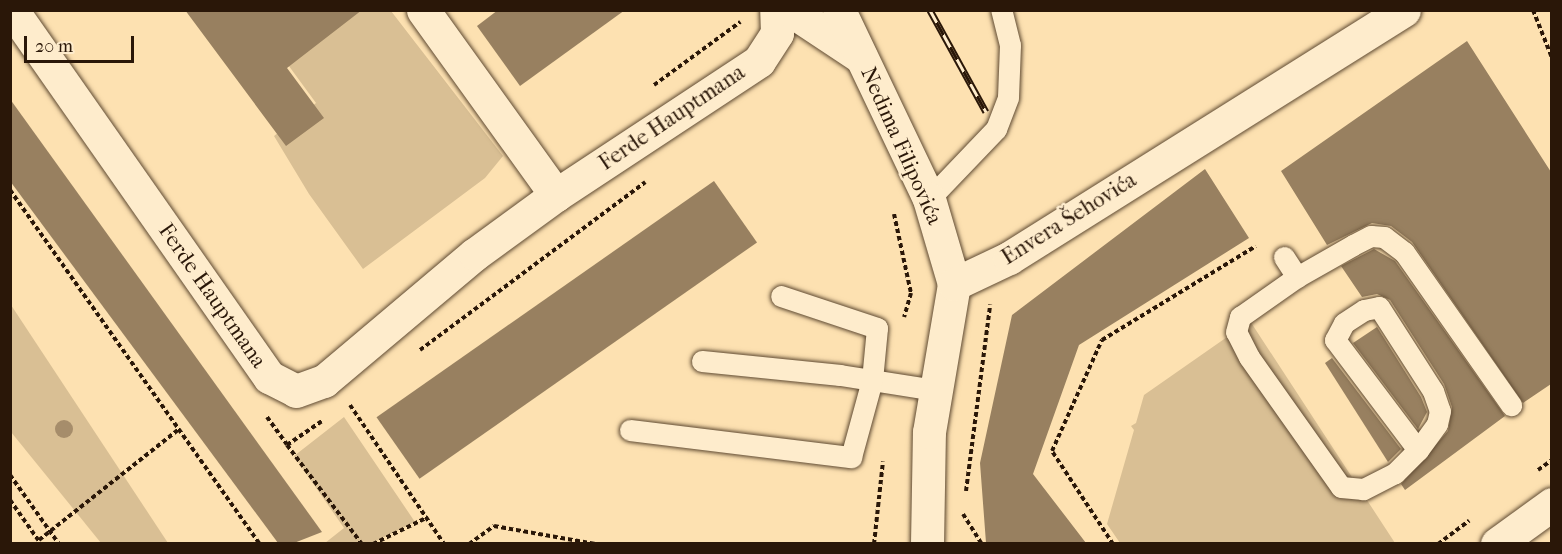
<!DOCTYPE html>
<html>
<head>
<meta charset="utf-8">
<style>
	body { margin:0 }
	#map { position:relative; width:1562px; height:554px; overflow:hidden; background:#fde1b1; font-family:"IM FELL French Canon",serif }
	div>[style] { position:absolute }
	.green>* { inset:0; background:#d9bf94 }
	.building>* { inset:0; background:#988060; transform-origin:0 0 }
	.path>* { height:4px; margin-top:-2px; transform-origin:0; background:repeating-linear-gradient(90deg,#2a1708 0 4.5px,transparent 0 7.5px) }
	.roads { filter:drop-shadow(0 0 2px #5f4a32) drop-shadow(0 0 2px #5f4a32) }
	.lane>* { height:21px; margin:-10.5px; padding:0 10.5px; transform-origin:10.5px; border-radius:10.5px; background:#feeccc }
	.street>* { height:33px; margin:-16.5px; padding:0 16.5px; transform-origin:16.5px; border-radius:16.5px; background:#feeccc }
	.rail>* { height:7px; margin-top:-3.5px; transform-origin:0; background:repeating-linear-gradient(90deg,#feeccc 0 14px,#2a1708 0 28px); box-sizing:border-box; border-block:2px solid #2a1708 }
	.trees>* { width:18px; height:18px; margin:-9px; border-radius:50%; background:#a68d6b }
	span { translate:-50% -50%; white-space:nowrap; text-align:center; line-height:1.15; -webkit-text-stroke:5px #feeccc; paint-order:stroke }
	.street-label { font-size:22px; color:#2a1708 }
	.frame { position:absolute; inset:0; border:12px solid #2a1708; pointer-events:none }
	.scale { position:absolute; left:24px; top:36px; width:110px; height:27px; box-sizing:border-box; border:3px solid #2a1708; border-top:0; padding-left:8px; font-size:18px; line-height:21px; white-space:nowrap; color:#2a1708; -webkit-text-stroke:4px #feeccc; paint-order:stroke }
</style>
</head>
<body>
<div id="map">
	<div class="green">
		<i style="clip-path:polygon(324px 11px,391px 11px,503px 156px,485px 178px,363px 269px,309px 194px,274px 136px,316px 103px,275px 47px)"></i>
		<i style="clip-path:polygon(10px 305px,11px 305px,168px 543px,101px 543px,11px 432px)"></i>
		<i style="clip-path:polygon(1250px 321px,1395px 543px,1120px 543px,1107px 524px,1134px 430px,1131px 426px,1136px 423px,1144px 395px)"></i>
		<i style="clip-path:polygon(344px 417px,415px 522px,372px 543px,325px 543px,344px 528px,294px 456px)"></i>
	</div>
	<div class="building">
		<i style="clip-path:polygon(185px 10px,362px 10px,287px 68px,324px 118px,286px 146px)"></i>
		<i style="clip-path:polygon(498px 10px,625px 10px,520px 86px,477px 26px)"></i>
		<i style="clip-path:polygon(1467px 41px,1551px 172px,1551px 384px,1523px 403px,1412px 242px,1391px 226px,1372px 223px,1327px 245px,1281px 171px)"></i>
		<i style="clip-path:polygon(10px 99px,322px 532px,294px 543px,278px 543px,10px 181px)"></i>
		<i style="clip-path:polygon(1205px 169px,1249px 238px,1079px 345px,1033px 474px,1086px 543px,986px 543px,980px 463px,1012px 315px)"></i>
		<i style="left:714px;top:181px;width:75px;height:412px;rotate:55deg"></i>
		<i style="clip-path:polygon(1374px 249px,1395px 261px,1505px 416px,1405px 490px,1401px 484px,1448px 431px,1452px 407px,1444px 384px,1390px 300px,1377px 294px,1362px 297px,1341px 266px)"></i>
		<i style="clip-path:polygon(1377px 327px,1421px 397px,1427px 412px,1418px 429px,1353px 343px)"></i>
		<i style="clip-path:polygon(1332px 358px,1401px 449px,1388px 462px,1325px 363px)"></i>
	</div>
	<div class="path">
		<i style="left:1533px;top:10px;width:52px;rotate:68.4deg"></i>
		<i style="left:654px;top:85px;width:107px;rotate:-36.2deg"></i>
		<i style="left:10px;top:190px;width:433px;rotate:54.8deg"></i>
		<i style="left:894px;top:214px;width:81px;rotate:77.9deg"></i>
		<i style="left:911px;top:293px;width:25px;rotate:106deg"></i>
		<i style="left:420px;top:350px;width:281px;rotate:-36.7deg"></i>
		<i style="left:350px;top:405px;width:168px;rotate:55.9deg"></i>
		<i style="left:267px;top:417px;width:34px;rotate:54deg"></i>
		<i style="left:287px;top:445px;width:42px;rotate:-34.4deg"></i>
		<i style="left:287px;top:445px;width:124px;rotate:52.9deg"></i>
		<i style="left:1538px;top:470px;width:17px;rotate:-36deg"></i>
		<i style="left:10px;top:475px;width:85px;rotate:54.6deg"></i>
		<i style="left:966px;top:491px;width:188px;rotate:-82.6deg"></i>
		<i style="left:10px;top:500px;width:54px;rotate:54.8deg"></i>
		<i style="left:963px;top:514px;width:36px;rotate:58deg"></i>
		<i style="left:39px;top:540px;width:179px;rotate:-38.4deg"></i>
		<i style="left:373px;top:544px;width:61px;rotate:-26.1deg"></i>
		<i style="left:469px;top:544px;width:31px;rotate:-36deg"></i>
		<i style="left:494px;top:526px;width:103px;rotate:10.1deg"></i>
		<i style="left:874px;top:544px;width:83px;rotate:-83.8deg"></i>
		<i style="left:1113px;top:544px;width:111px;rotate:-123.3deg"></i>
		<i style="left:1052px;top:451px;width:122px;rotate:-65.8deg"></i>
		<i style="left:1102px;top:340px;width:180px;rotate:-31.4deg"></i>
		<i style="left:1438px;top:544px;width:39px;rotate:-37deg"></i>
	</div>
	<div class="roads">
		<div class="lane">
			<i style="left:929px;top:199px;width:97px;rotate:-46.3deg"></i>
			<i style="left:996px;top:129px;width:34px;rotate:-69deg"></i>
			<i style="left:1008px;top:97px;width:52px;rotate:-87.8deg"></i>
			<i style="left:1010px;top:45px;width:36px;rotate:-104deg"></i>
			<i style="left:1284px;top:257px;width:24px;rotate:57deg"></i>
			<i style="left:702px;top:361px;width:139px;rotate:5.8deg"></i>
			<i style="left:840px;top:375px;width:97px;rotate:8.9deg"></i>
			<i style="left:630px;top:430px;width:223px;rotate:7deg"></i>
			<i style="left:851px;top:457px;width:80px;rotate:-74.7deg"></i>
			<i style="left:872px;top:380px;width:52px;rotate:-84.5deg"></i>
			<i style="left:877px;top:328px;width:101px;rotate:-161.6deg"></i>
			<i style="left:1418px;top:450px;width:138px;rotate:-127deg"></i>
			<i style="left:1335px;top:340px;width:19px;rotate:-62deg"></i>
			<i style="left:1344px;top:323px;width:24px;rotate:-33deg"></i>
			<i style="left:1364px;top:310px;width:15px;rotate:-11deg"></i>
			<i style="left:1379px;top:307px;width:100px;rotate:57.3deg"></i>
			<i style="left:1433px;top:391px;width:21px;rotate:71deg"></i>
			<i style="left:1440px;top:411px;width:13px;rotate:103deg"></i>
			<i style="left:1437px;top:424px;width:32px;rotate:126deg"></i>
			<i style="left:1418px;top:450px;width:33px;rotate:135deg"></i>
			<i style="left:1395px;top:473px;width:36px;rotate:153deg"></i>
			<i style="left:1363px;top:489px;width:22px;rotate:-175deg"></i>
			<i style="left:1341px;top:487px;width:159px;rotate:-125.3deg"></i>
			<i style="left:1249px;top:357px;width:28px;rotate:-117deg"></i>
			<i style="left:1236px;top:332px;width:16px;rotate:-75deg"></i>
			<i style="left:1240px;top:317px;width:70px;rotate:-35.1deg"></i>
			<i style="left:1297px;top:277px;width:64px;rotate:-29.7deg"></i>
			<i style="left:1353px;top:245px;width:20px;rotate:-27deg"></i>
			<i style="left:1371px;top:236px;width:13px;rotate:4deg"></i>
			<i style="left:1384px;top:237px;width:25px;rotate:37deg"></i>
			<i style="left:1404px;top:252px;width:187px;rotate:55deg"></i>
		</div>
		<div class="street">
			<i style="left:12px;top:10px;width:448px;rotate:55deg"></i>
			<i style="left:269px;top:377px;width:30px;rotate:27deg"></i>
			<i style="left:296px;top:391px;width:30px;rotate:-20deg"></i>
			<i style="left:324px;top:381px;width:197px;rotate:-40.1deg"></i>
			<i style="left:475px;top:254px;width:100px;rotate:-36.1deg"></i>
			<i style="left:556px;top:195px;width:243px;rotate:-33.4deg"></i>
			<i style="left:759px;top:61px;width:33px;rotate:-57deg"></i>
			<i style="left:777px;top:33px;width:23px;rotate:-92deg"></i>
			<i style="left:423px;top:10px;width:228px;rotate:54.3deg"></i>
			<i style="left:790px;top:10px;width:85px;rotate:33.5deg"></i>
			<i style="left:839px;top:10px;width:209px;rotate:64.5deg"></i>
			<i style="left:929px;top:199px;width:89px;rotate:73.6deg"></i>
			<i style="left:927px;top:544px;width:112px;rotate:-89deg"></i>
			<i style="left:929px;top:432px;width:150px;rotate:-80.4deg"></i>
			<i style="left:954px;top:284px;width:61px;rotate:-25.3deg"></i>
			<i style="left:1009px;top:258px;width:466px;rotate:-32.1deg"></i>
			<i style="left:1497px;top:544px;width:68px;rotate:-36deg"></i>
		</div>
	</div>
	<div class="rail">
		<i style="left:930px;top:10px;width:116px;rotate:61.2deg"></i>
	</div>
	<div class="trees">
		<i style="left:64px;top:429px"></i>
	</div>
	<div class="street-label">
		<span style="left:672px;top:118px;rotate:-34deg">Ferde Hauptmana</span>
		<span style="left:901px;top:146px;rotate:66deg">Nedima Filipovića</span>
		<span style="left:1069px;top:219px;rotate:-32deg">Envera Šehovića</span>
		<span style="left:212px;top:296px;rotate:55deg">Ferde Hauptmana</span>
	</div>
	<div class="frame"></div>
	<div class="scale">20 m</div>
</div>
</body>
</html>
